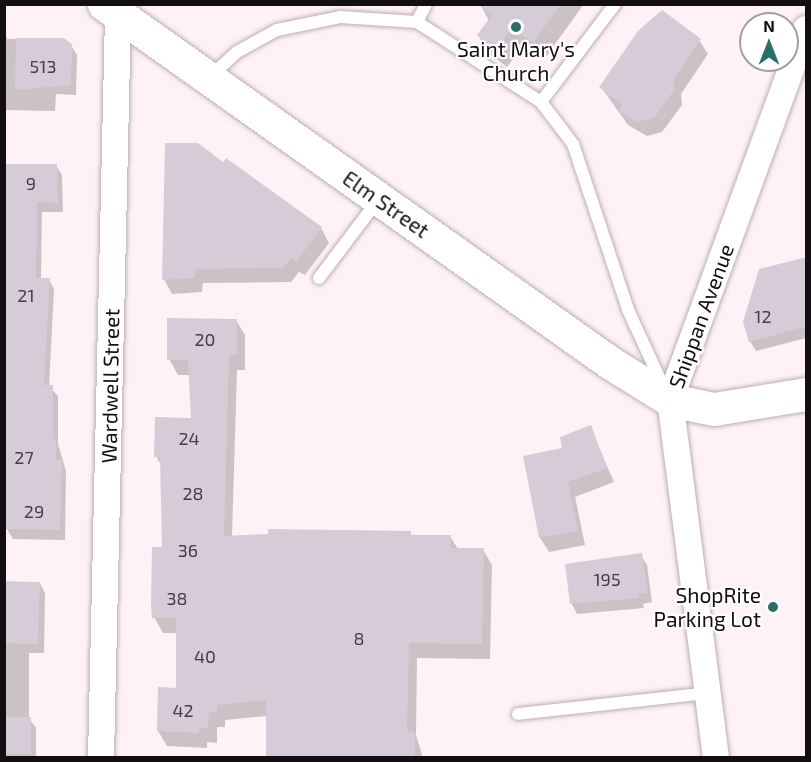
<!DOCTYPE html>
<html>
<head>
<meta charset="utf-8">
<style>
	body { margin:0 }
	#map { position:relative; width:811px; height:762px; overflow:hidden; background:#fff2f7; font-family:"Exo 2",sans-serif }
	div>[style] { position:absolute }
	.shadow>* { inset:0; background:#0003 }
	.building>* { inset:0; background:#d5ccd8; transform-origin:0 0 }
	.roads { filter:drop-shadow(0 0 2px #bdaeb4) drop-shadow(0 0 2px #bdaeb4) }
	.service>* { height:12px; margin:-6px; padding:0 6px; transform-origin:6px; border-radius:6px; background:#fff }
	.minor>* { height:26px; margin:-13px; padding:0 13px; transform-origin:13px; border-radius:13px; background:#fff }
	.secondary>* { height:33px; margin:-16.5px; padding:0 16.5px; transform-origin:16.5px; border-radius:16.5px; background:#fff }
	.dots>* { width:16px; height:16px; translate:-50% -50%; box-sizing:border-box; border:3px solid #fff; border-radius:50% }
	span { translate:-50% -50%; white-space:nowrap; text-align:center; line-height:1.15; -webkit-text-stroke:4.5px #fff; paint-order:stroke }
	.number-label { font-size:18px; color:#443e43 }
	.number-label span { -webkit-text-stroke-width:0 }
	.poi-label { font-size:21px; color:#130e11 }
	.right { translate:-100% -50%; text-align:right }
	.street-label { font-size:21px; color:#130e11 }
	.frame { position:absolute; inset:0; border:6px solid #130e11; pointer-events:none }
	.north { position:absolute; left:739px; top:12px; width:60px; height:60px; box-sizing:border-box; background:#fff; border:2px solid #a19fa0; border-radius:50%; rotate:0deg; font-size:16px; font-weight:700; line-height:24px; text-align:center; color:#130e11 }
	.north::after { content:''; display:block; margin:auto; width:21px; height:27px; background:#276f67; clip-path:polygon(50% 0,100% 100%,50% 72%,0 100%) }
</style>
</head>
<body>
<div id="map">
	<div class="shadow">
		<i style="clip-path:polygon(480px 4px,584px 4px,545px 58px,534px 56px,522px 47px,507px 67px,489px 53px,478px 35px,489px 21px)"></i>
		<i style="clip-path:polygon(4px 24px,7px 39px,64px 39px,71px 45px,77px 55px,76px 95px,56px 94px,55px 111px,4px 110px)"></i>
		<i style="clip-path:polygon(699px 40px,708px 54px,681px 94px,682px 105px,662px 132px,647px 136px,628px 125px,601px 87px)"></i>
		<i style="clip-path:polygon(226px 160px,321px 228px,329px 243px,305px 275px,299px 272px,291px 282px,203px 283px,202px 292px,172px 294px,164px 279px)"></i>
		<i style="clip-path:polygon(4px 165px,56px 165px,62px 175px,63px 212px,42px 212px,41px 280px,49px 280px,54px 289px,49px 386px,58px 396px,58px 444px,66px 471px,65px 540px,13px 539px,7px 529px)"></i>
		<i style="clip-path:polygon(806px 259px,806px 338px,756px 351px,750px 341px)"></i>
		<i style="clip-path:polygon(236px 320px,245px 335px,245px 370px,237px 370px,232px 537px,270px 536px,270px 531px,450px 536px,458px 549px,483px 550px,492px 565px,490px 659px,417px 658px,416px 735px,423px 758px,267px 758px,267px 716px,225px 720px,225px 727px,217px 727px,217px 743px,207px 742px,207px 748px,167px 746px,158px 731px,177px 689px,177px 633px,163px 633px,154px 617px,163px 548px,162px 467px,156px 456px,193px 420px,190px 375px,178px 375px,169px 359px)"></i>
		<i style="clip-path:polygon(590px 427px,614px 482px,575px 497px,585px 545px,549px 552px,540px 538px,564px 450px)"></i>
		<i style="clip-path:polygon(641px 555px,647px 565px,652px 602px,643px 604px,644px 608px,577px 614px,572px 604px,566px 566px)"></i>
		<i style="clip-path:polygon(4px 583px,40px 583px,45px 593px,44px 653px,29px 653px,29px 718px,36px 728px,36px 758px,4px 758px)"></i>
	</div>
	<div class="building">
		<i style="clip-path:polygon(478px 4px,561px 4px,533px 42px,511px 29px,496px 49px,477px 35px,492px 15px)"></i>
		<i style="clip-path:polygon(662px 10px,701px 39px,674px 79px,674px 90px,654px 118px,637px 122px,618px 110px,622px 105px,599px 87px,638px 31px)"></i>
		<i style="clip-path:polygon(16px 38px,64px 38px,72px 44px,71px 85px,15px 90px)"></i>
		<i style="clip-path:polygon(165px 143px,198px 143px,223px 162px,226px 158px,322px 227px,296px 262px,291px 258px,283px 268px,195px 269px,195px 278px,162px 280px)"></i>
		<i style="clip-path:polygon(6px 164px,57px 164px,58px 203px,37px 202px,36px 278px,50px 278px,44px 385px,53px 385px,53px 439px,56px 439px,56px 460px,62px 460px,60px 530px,6px 529px)"></i>
		<i style="clip-path:polygon(807px 257px,807px 326px,749px 342px,743px 322px,759px 269px)"></i>
		<i style="clip-path:polygon(167px 318px,237px 319px,237px 355px,229px 355px,224px 536px,268px 534px,268px 529px,411px 531px,411px 535px,451px 535px,451px 548px,484px 548px,482px 644px,409px 643px,407px 731px,415px 732px,415px 758px,266px 758px,266px 700px,217px 705px,217px 712px,209px 712px,208px 728px,199px 727px,199px 733px,157px 731px,158px 687px,176px 688px,176px 618px,152px 618px,151px 605px,152px 547px,162px 547px,160px 457px,154px 457px,155px 417px,191px 418px,188px 360px,167px 360px)"></i>
		<i style="clip-path:polygon(591px 425px,607px 468px,568px 482px,578px 531px,539px 538px,523px 456px,562px 448px,560px 437px)"></i>
		<i style="clip-path:polygon(642px 553px,648px 593px,639px 594px,639px 598px,570px 604px,565px 564px)"></i>
		<i style="left:4px;top:581px;width:36px;height:62px;rotate:2deg"></i>
		<i style="left:4px;top:717px;width:27px;height:37px"></i>
	</div>
	<div class="roads">
		<div class="service">
			<i style="left:417px;top:22px;width:20px;rotate:-63deg"></i>
			<i style="left:210px;top:77px;width:37px;rotate:-43deg"></i>
			<i style="left:237px;top:52px;width:46px;rotate:-28.8deg"></i>
			<i style="left:277px;top:30px;width:64px;rotate:-11.7deg"></i>
			<i style="left:340px;top:17px;width:77px;rotate:3.7deg"></i>
			<i style="left:417px;top:22px;width:148px;rotate:32.8deg"></i>
			<i style="left:541px;top:102px;width:53px;rotate:52.7deg"></i>
			<i style="left:573px;top:144px;width:177px;rotate:71.6deg"></i>
			<i style="left:629px;top:312px;width:84px;rotate:65.3deg"></i>
			<i style="left:541px;top:102px;width:123px;rotate:-52.9deg"></i>
			<i style="left:319px;top:278px;width:98px;rotate:-52.9deg"></i>
			<i style="left:518px;top:714px;width:191px;rotate:-6.3deg"></i>
		</div>
		<div class="minor">
			<i style="left:101px;top:758px;width:743px;rotate:-88.69deg"></i>
			<i style="left:716px;top:758px;width:361px;rotate:-97.3deg"></i>
			<i style="left:670px;top:400px;width:395px;rotate:-69.9deg"></i>
		</div>
		<div class="secondary">
			<i style="left:104px;top:4px;width:619px;rotate:35.33deg"></i>
			<i style="left:609px;top:362px;width:72px;rotate:31.9deg"></i>
			<i style="left:670px;top:400px;width:45px;rotate:11.6deg"></i>
			<i style="left:714px;top:409px;width:93px;rotate:-9.3deg"></i>
		</div>
	</div>
	<div class="dots">
		<i style="left:516px;top:27px;background:#276f67"></i>
		<i style="left:773px;top:607px;background:#276f67"></i>
	</div>
	<div class="number-label">
		<span style="left:43px;top:66px">513</span>
		<span style="left:31px;top:183px">9</span>
		<span style="left:26px;top:295px">21</span>
		<span style="left:763px;top:316px">12</span>
		<span style="left:205px;top:339px">20</span>
		<span style="left:189px;top:438px">24</span>
		<span style="left:24px;top:457px">27</span>
		<span style="left:193px;top:493px">28</span>
		<span style="left:34px;top:511px">29</span>
		<span style="left:188px;top:550px">36</span>
		<span style="left:607px;top:579px">195</span>
		<span style="left:177px;top:598px">38</span>
		<span style="left:359px;top:638px">8</span>
		<span style="left:205px;top:656px">40</span>
		<span style="left:183px;top:710px">42</span>
	</div>
	<div class="poi-label">
		<span style="left:516px;top:61px">Saint Mary's<br>Church</span>
		<span class="right" style="left:761px;top:607px">ShopRite<br>Parking Lot</span>
	</div>
	<div class="street-label">
		<span style="left:386px;top:204px;rotate:35deg">Elm Street</span>
		<span style="left:701px;top:316px;rotate:-70deg">Shippan Avenue</span>
		<span style="left:110px;top:386px;rotate:-89deg">Wardwell Street</span>
	</div>
	<div class="frame"></div>
	<div class="north">N</div>
</div>
</body>
</html>
